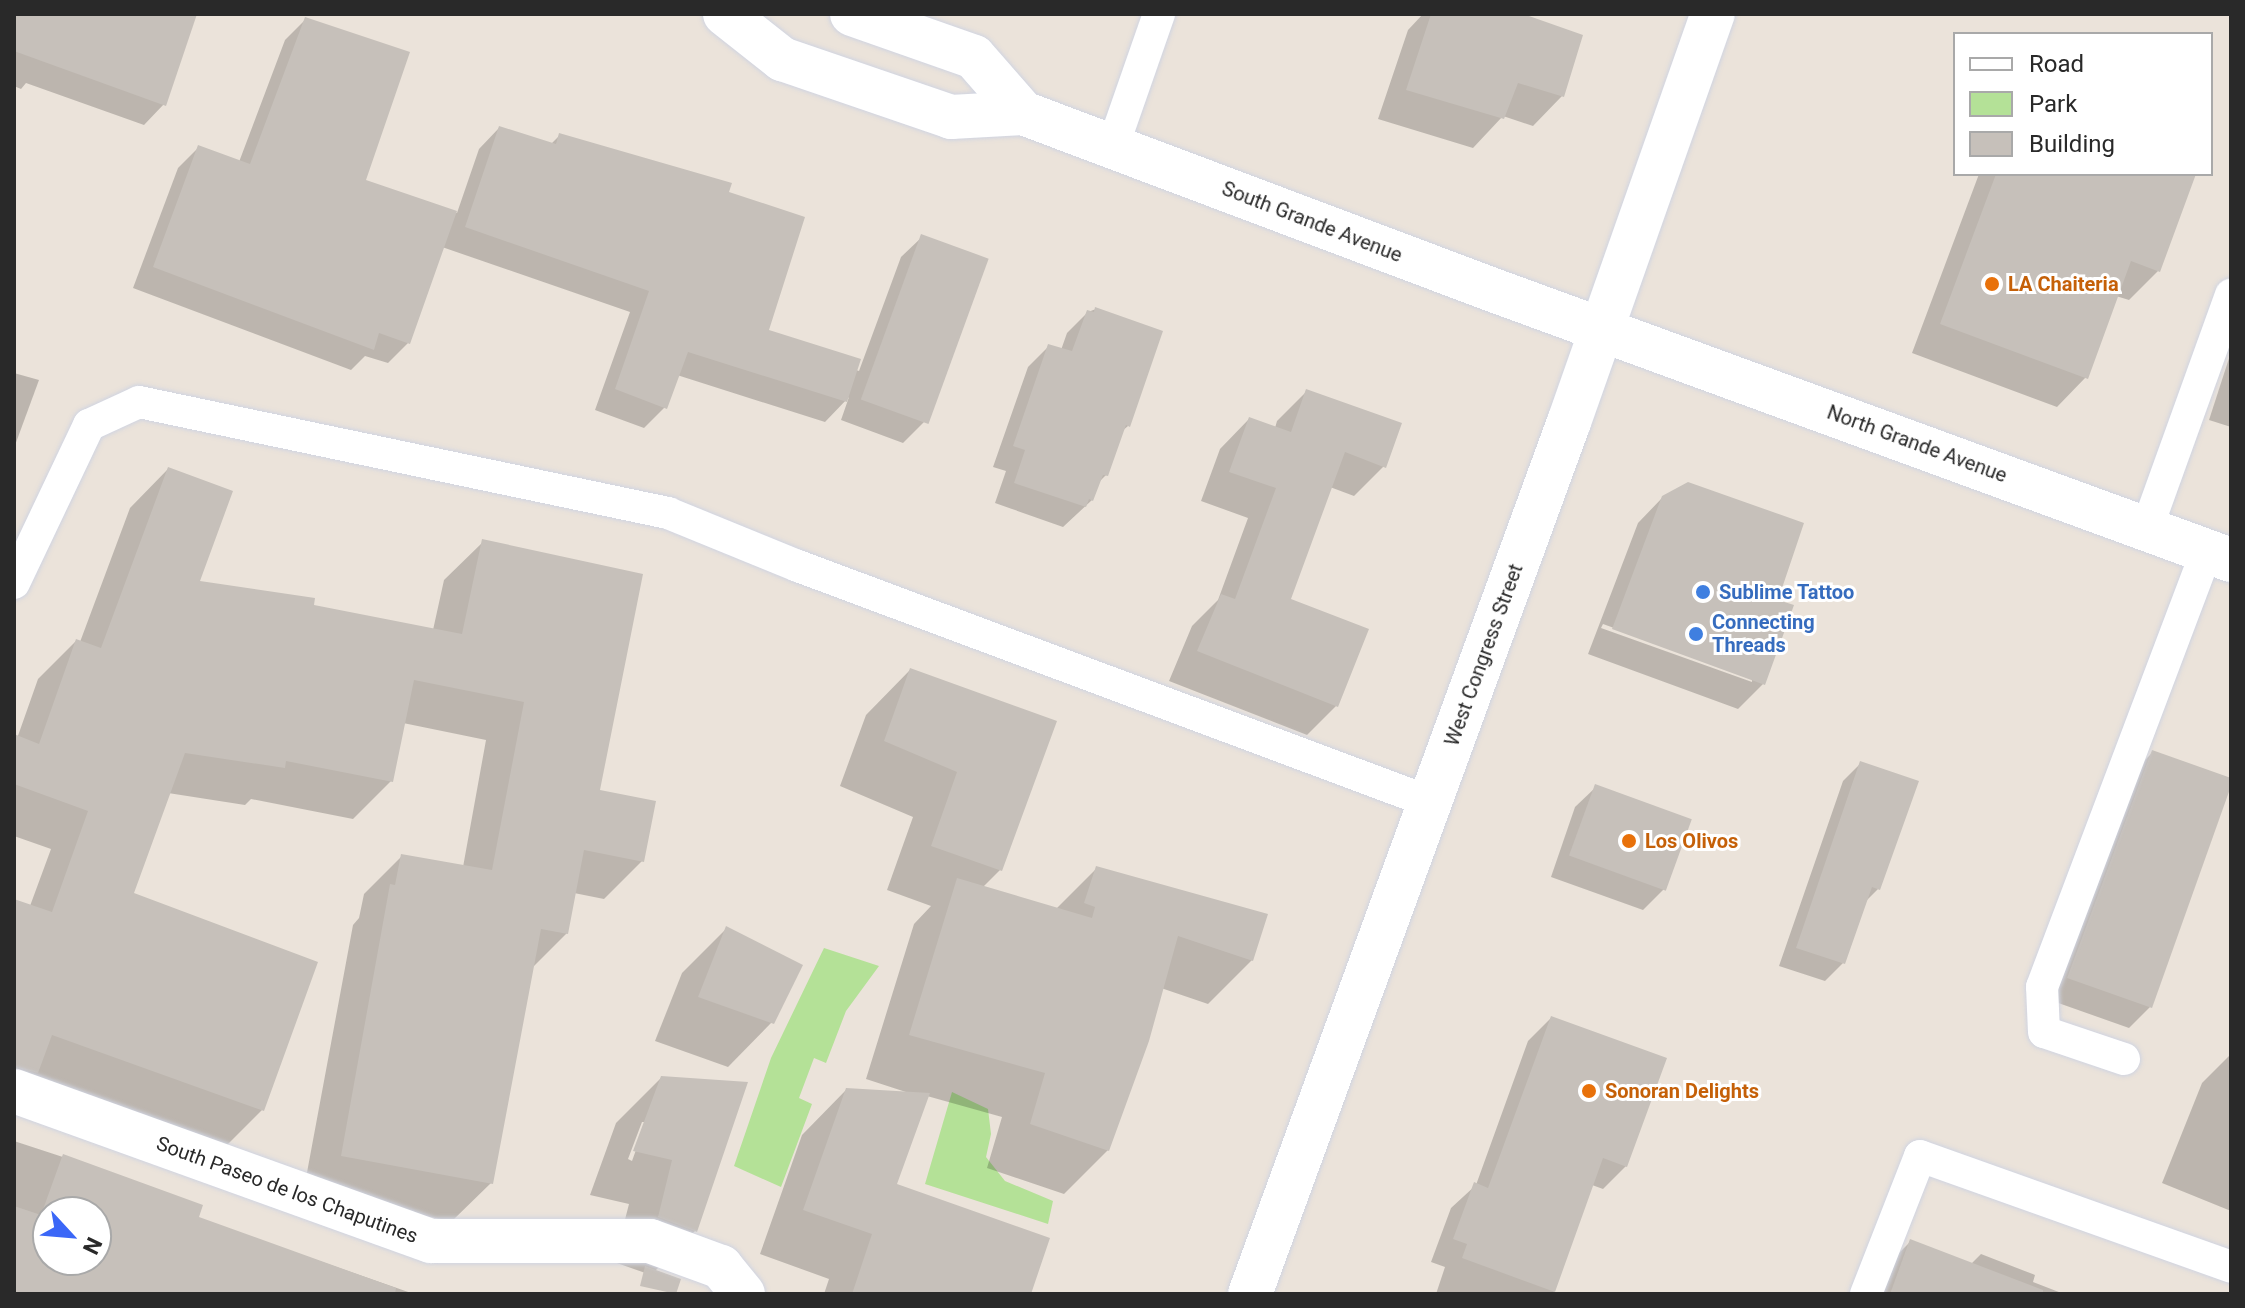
<!DOCTYPE html>
<html>
<head>
<meta charset="utf-8">
<style>
	body { margin:0 }
	#map { position:relative; width:2245px; height:1308px; overflow:hidden; background:#ebe3da; font-family:Roboto,sans-serif }
	div>[style] { position:absolute }
	.green>* { inset:0; background:#b4e197 }
	.shadow>* { inset:0; background:#0003 }
	.building>* { inset:0; background:#c6c0ba; transform-origin:0 0 }
	.roads { filter:drop-shadow(0 0 2px #d0d4e1) drop-shadow(0 0 2px #d0d4e1) }
	.lane>* { height:32px; margin:-16px; padding:0 16px; transform-origin:16px; border-radius:16px; background:#fff }
	.street>* { height:44px; margin:-22px; padding:0 22px; transform-origin:22px; border-radius:22px; background:#fff }
	.secondary>* { height:44px; margin:-22px; padding:0 22px; transform-origin:22px; border-radius:22px; background:#fff }
	.dots>* { width:22px; height:22px; translate:-50% -50%; box-sizing:border-box; border:4px solid #fff; border-radius:50% }
	span { translate:-50% -50%; white-space:nowrap; text-align:center; line-height:1.15; -webkit-text-stroke:6px #fff; paint-order:stroke }
	.street-label { font-size:20px; color:#292929 }
	.food-label { font-size:20px; color:#c56008; font-weight:700 }
	.left { translate:0 -50%; text-align:left }
	.shop-label { font-size:20px; color:#366cbe; font-weight:700 }
	.frame { position:absolute; inset:0; border:16px solid #292929; pointer-events:none }
	.legend { position:absolute; left:1953px; top:32px; width:260px; height:144px; box-sizing:border-box; background:#fff; border:2px solid #a9a9a9; margin:0; padding:10px 14px; list-style:none; font-size:24px; color:#292929 }
	.legend li { display:flex; align-items:center; gap:16px; height:40px }
	.legend b { width:40px; border:2px solid #a9a9a9 }
	.north { position:absolute; left:32px; top:1196px; width:80px; height:80px; box-sizing:border-box; background:#fff; border:2px solid #a9a9a9; border-radius:50%; rotate:116deg; font-size:22px; font-weight:700; line-height:32px; text-align:center; color:#292929 }
	.north::after { content:''; display:block; margin:auto; width:28px; height:36px; background:#3b67f7; clip-path:polygon(50% 0,100% 100%,50% 72%,0 100%) }
</style>
</head>
<body>
<div id="map">
	<div class="green">
		<i style="clip-path:polygon(824px 948px,879px 966px,846px 1011px,826px 1063px,814px 1058px,799px 1098px,812px 1104px,781px 1187px,734px 1166px,771px 1058px)"></i>
		<i style="clip-path:polygon(952px 1092px,988px 1109px,991px 1134px,986px 1157px,1005px 1181px,1053px 1201px,1048px 1224px,925px 1184px)"></i>
	</div>
	<div class="shadow">
		<i style="clip-path:polygon(14px 14px,176px 14px,164px 104px,144px 125px,26px 83px,21px 89px,14px 86px)"></i>
		<i style="clip-path:polygon(1423px 14px,1517px 14px,1562px 96px,1533px 126px,1503px 116px,1473px 148px,1378px 119px,1408px 30px)"></i>
		<i style="clip-path:polygon(306px 19px,364px 182px,457px 213px,479px 149px,499px 128px,551px 144px,560px 135px,726px 193px,767px 331px,856px 370px,859px 371px,901px 257px,922px 237px,924px 422px,903px 443px,841px 420px,849px 397px,825px 422px,677px 375px,665px 407px,644px 428px,595px 410px,630px 312px,442px 247px,409px 342px,388px 363px,365px 356px,351px 370px,133px 288px,178px 168px,199px 147px,239px 162px,285px 40px)"></i>
		<i style="clip-path:polygon(1979px 174px,2194px 174px,2158px 271px,2129px 300px,2116px 296px,2086px 377px,2057px 407px,1912px 353px)"></i>
		<i style="clip-path:polygon(1096px 309px,1128px 426px,1121px 432px,1106px 475px,1098px 483px,1092px 500px,1063px 527px,995px 503px,1006px 471px,993px 467px,1028px 367px,1049px 346px,1061px 350px,1067px 333px,1088px 312px)"></i>
		<i style="clip-path:polygon(2231px 352px,2231px 427px,2209px 420px)"></i>
		<i style="clip-path:polygon(14px 373px,39px 380px,14px 448px)"></i>
		<i style="clip-path:polygon(1307px 391px,1384px 466px,1354px 496px,1330px 487px,1289px 600px,1337px 705px,1307px 735px,1169px 681px,1192px 626px,1218px 600px,1248px 518px,1201px 501px,1220px 449px,1249px 419px,1275px 428px,1277px 421px)"></i>
		<i style="clip-path:polygon(168px 469px,197px 582px,433px 630px,444px 580px,483px 542px,597px 792px,642px 861px,604px 899px,574px 893px,567px 933px,532px 968px,491px 1183px,452px 1221px,303px 1194px,353px 925px,359px 918px,364px 894px,402px 856px,463px 867px,486px 740px,403px 723px,391px 781px,353px 819px,251px 799px,245px 805px,168px 793px,131px 894px,262px 1110px,223px 1149px,14px 1076px,14px 901px,30px 906px,51px 849px,14px 836px,14px 747px,38px 679px,76px 641px,80px 642px,130px 508px)"></i>
		<i style="clip-path:polygon(evenodd,1663px 497px,1776px 601px,1763px 684px,1738px 709px,1588px 654px,1638px 523px,1663px 497px,1603px 624px,1752px 678px,1752px 682px,1601px 628px,1603px 624px)"></i>
		<i style="clip-path:polygon(910px 670px,1054px 722px,1000px 870px,983px 887px,1056px 909px,1097px 868px,1252px 960px,1208px 1004px,1161px 988px,1108px 1150px,1064px 1194px,987px 1168px,1002px 1117px,927px 1096px,895px 1185px,1023px 1294px,824px 1294px,829px 1279px,760px 1254px,802px 1135px,846px 1090px,912px 1094px,866px 1079px,914px 924px,931px 906px,887px 890px,913px 817px,840px 786px,866px 715px)"></i>
		<i style="clip-path:polygon(2153px 752px,2150px 1007px,2129px 1028px,2047px 999px,2132px 773px)"></i>
		<i style="clip-path:polygon(1861px 763px,1878px 889px,1864px 903px,1843px 963px,1825px 981px,1779px 966px,1843px 781px)"></i>
		<i style="clip-path:polygon(1596px 787px,1664px 889px,1643px 910px,1551px 877px,1575px 807px)"></i>
		<i style="clip-path:polygon(726px 929px,772px 1022px,728px 1067px,655px 1041px,682px 973px)"></i>
		<i style="clip-path:polygon(1551px 1018px,1626px 1166px,1603px 1189px,1592px 1185px,1553px 1294px,1436px 1294px,1445px 1267px,1431px 1262px,1451px 1208px,1476px 1185px,1528px 1041px)"></i>
		<i style="clip-path:polygon(2231px 1054px,2231px 1211px,2162px 1183px,2202px 1083px)"></i>
		<i style="clip-path:polygon(evenodd,661px 1078px,695px 1231px,651px 1275px,614px 1262px,629px 1204px,590px 1195px,616px 1123px,661px 1078px,642px 1122px,646px 1122px,632px 1161px,628px 1159px,642px 1122px)"></i>
		<i style="clip-path:polygon(evenodd,14px 1141px,127px 1178px,196px 1218px,414px 1294px,14px 1294px,14px 1141px,48px 1212px,96px 1212px,96px 1260px,48px 1260px,48px 1212px)"></i>
		<i style="clip-path:polygon(1911px 1241px,1971px 1264px,1981px 1254px,2035px 1275px,2033px 1282px,2064px 1294px,1878px 1294px,1890px 1262px)"></i>
	</div>
	<div class="building">
		<i style="clip-path:polygon(14px 14px,197px 14px,166px 106px,14px 51px)"></i>
		<i style="clip-path:polygon(1431px 14px,1523px 14px,1583px 35px,1564px 97px,1518px 83px,1504px 119px,1406px 90px)"></i>
		<i style="clip-path:polygon(305px 17px,410px 52px,366px 180px,457px 211px,410px 344px,379px 333px,374px 350px,153px 267px,198px 145px,250px 164px)"></i>
		<i style="clip-path:polygon(499px 126px,556px 144px,559px 133px,732px 183px,729px 192px,805px 217px,769px 330px,861px 359px,847px 402px,688px 352px,667px 409px,615px 389px,649px 291px,465px 227px)"></i>
		<i style="clip-path:polygon(1996px 174px,2196px 174px,2160px 272px,2131px 261px,2088px 379px,1940px 324px)"></i>
		<i style="left:921px;top:234px;width:72px;height:176px;rotate:20deg"></i>
		<i style="clip-path:polygon(1095px 307px,1163px 331px,1130px 427px,1126px 425px,1108px 476px,1103px 475px,1093px 501px,1089px 499px,1086px 507px,1014px 483px,1025px 450px,1013px 446px,1048px 344px,1072px 351px,1087px 310px,1094px 312px)"></i>
		<i style="clip-path:polygon(1306px 389px,1402px 423px,1386px 468px,1345px 452px,1291px 599px,1369px 629px,1338px 707px,1197px 651px,1221px 594px,1235px 599px,1276px 488px,1229px 472px,1249px 417px,1291px 432px)"></i>
		<i style="clip-path:polygon(168px 467px,233px 491px,200px 581px,315px 598px,314px 605px,462px 634px,482px 539px,643px 574px,600px 790px,656px 801px,644px 862px,584px 850px,568px 934px,541px 929px,493px 1184px,341px 1156px,390px 884px,395px 885px,401px 854px,492px 870px,524px 702px,414px 680px,393px 782px,286px 761px,285px 768px,185px 753px,134px 893px,318px 962px,264px 1111px,52px 1035px,38px 1073px,14px 1067px,14px 899px,52px 912px,88px 811px,14px 784px,14px 734px,39px 744px,76px 639px,101px 648px)"></i>
		<i style="clip-path:polygon(1688px 482px,1804px 523px,1778px 600px,1794px 605px,1765px 685px,1612px 629px,1662px 496px)"></i>
		<i style="clip-path:polygon(910px 668px,1057px 721px,1002px 871px,931px 846px,957px 772px,884px 741px)"></i>
		<i style="clip-path:polygon(2152px 750px,2231px 778px,2231px 786px,2152px 1008px,2067px 978px)"></i>
		<i style="clip-path:polygon(1860px 761px,1919px 781px,1880px 890px,1872px 887px,1845px 964px,1796px 948px)"></i>
		<i style="left:1595px;top:784px;width:103px;height:76px;rotate:20deg"></i>
		<i style="clip-path:polygon(1096px 866px,1268px 914px,1253px 961px,1178px 936px,1149px 1041px,1109px 1151px,1030px 1124px,1045px 1073px,909px 1035px,957px 878px,1092px 918px,1095px 907px,1084px 903px)"></i>
		<i style="clip-path:polygon(726px 926px,803px 965px,774px 1024px,698px 997px)"></i>
		<i style="clip-path:polygon(1551px 1016px,1667px 1058px,1627px 1167px,1603px 1158px,1555px 1292px,1462px 1258px,1467px 1244px,1453px 1239px,1474px 1182px,1488px 1188px)"></i>
		<i style="clip-path:polygon(661px 1076px,748px 1082px,697px 1232px,658px 1217px,672px 1160px,633px 1151px)"></i>
		<i style="clip-path:polygon(846px 1088px,930px 1093px,897px 1184px,1050px 1238px,1031px 1294px,852px 1294px,872px 1234px,803px 1210px)"></i>
		<i style="clip-path:polygon(evenodd,63px 1154px,203px 1205px,199px 1217px,396px 1288px,395px 1294px,14px 1294px,14px 1206px,41px 1215px,63px 1154px,48px 1212px,96px 1212px,96px 1260px,48px 1260px,48px 1212px)"></i>
		<i style="clip-path:polygon(1910px 1239px,2043px 1290px,2043px 1294px,1890px 1294px)"></i>
		<i style="clip-path:polygon(645px 1266px,681px 1279px,676px 1294px,640px 1286px)"></i>
	</div>
	<div class="roads">
		<div class="lane">
			<i style="left:1113px;top:146px;width:140px;rotate:-70.8deg"></i>
			<i style="left:2147px;top:528px;width:248px;rotate:-70.2deg"></i>
			<i style="left:14px;top:583px;width:175px;rotate:-64.6deg"></i>
			<i style="left:89px;top:425px;width:55px;rotate:-24.7deg"></i>
			<i style="left:139px;top:402px;width:541px;rotate:11.85deg"></i>
			<i style="left:668px;top:513px;width:140px;rotate:22.2deg"></i>
			<i style="left:798px;top:566px;width:675px;rotate:20.48deg"></i>
			<i style="left:2124px;top:1059px;width:84px;rotate:-161.4deg"></i>
			<i style="left:2044px;top:1032px;width:45px;rotate:-92.5deg"></i>
			<i style="left:2042px;top:987px;width:466px;rotate:-69.3deg"></i>
			<i style="left:1866px;top:1294px;width:148px;rotate:-68.6deg"></i>
			<i style="left:1920px;top:1156px;width:330px;rotate:19.6deg"></i>
		</div>
		<div class="street">
			<i style="left:14px;top:1091px;width:443px;rotate:19.8deg"></i>
			<i style="left:431px;top:1241px;width:219px"></i>
			<i style="left:650px;top:1241px;width:76px;rotate:20.1deg"></i>
			<i style="left:721px;top:1267px;width:35px;rotate:51deg"></i>
		</div>
		<div class="secondary">
			<i style="left:725px;top:14px;width:73px;rotate:38.3deg"></i>
			<i style="left:782px;top:59px;width:179px;rotate:18.9deg"></i>
			<i style="left:951px;top:117px;width:72px;rotate:-3.2deg"></i>
			<i style="left:1023px;top:113px;width:502px;rotate:20.64deg"></i>
			<i style="left:1493px;top:290px;width:786px;rotate:20.1deg"></i>
			<i style="left:852px;top:14px;width:129px;rotate:19.4deg"></i>
			<i style="left:974px;top:57px;width:74px;rotate:48.8deg"></i>
			<i style="left:1250px;top:1294px;width:929px;rotate:-69.91deg"></i>
			<i style="left:1569px;top:422px;width:433px;rotate:-70.6deg"></i>
		</div>
	</div>
	<div class="dots">
		<i style="left:1992px;top:284px;background:#e8710a"></i>
		<i style="left:1703px;top:592px;background:#3f7fe0"></i>
		<i style="left:1696px;top:634px;background:#3f7fe0"></i>
		<i style="left:1629px;top:841px;background:#e8710a"></i>
		<i style="left:1589px;top:1091px;background:#e8710a"></i>
	</div>
	<div class="street-label">
		<span style="left:1312px;top:222px;rotate:21deg">South Grande Avenue</span>
		<span style="left:1917px;top:444px;rotate:20deg">North Grande Avenue</span>
		<span style="left:1484px;top:655px;rotate:-70deg">West Congress Street</span>
		<span style="left:287px;top:1190px;rotate:20deg">South Paseo de los Chaputines</span>
	</div>
	<div class="food-label">
		<span class="left" style="left:2008px;top:284px">LA Chaiteria</span>
		<span class="left" style="left:1645px;top:841px">Los Olivos</span>
		<span class="left" style="left:1605px;top:1091px">Sonoran Delights</span>
	</div>
	<div class="shop-label">
		<span class="left" style="left:1719px;top:592px">Sublime Tattoo</span>
		<span class="left" style="left:1712px;top:634px">Connecting<br>Threads</span>
	</div>
	<div class="frame"></div>
	<ul class="legend">
	<li><b style="height:10px;background:#fff"></b>Road</li>
	<li><b style="height:22px;background:#b4e197"></b>Park</li>
	<li><b style="height:22px;background:#c6c0ba"></b>Building</li>
	</ul>
	<div class="north">N</div>
</div>
</body>
</html>
